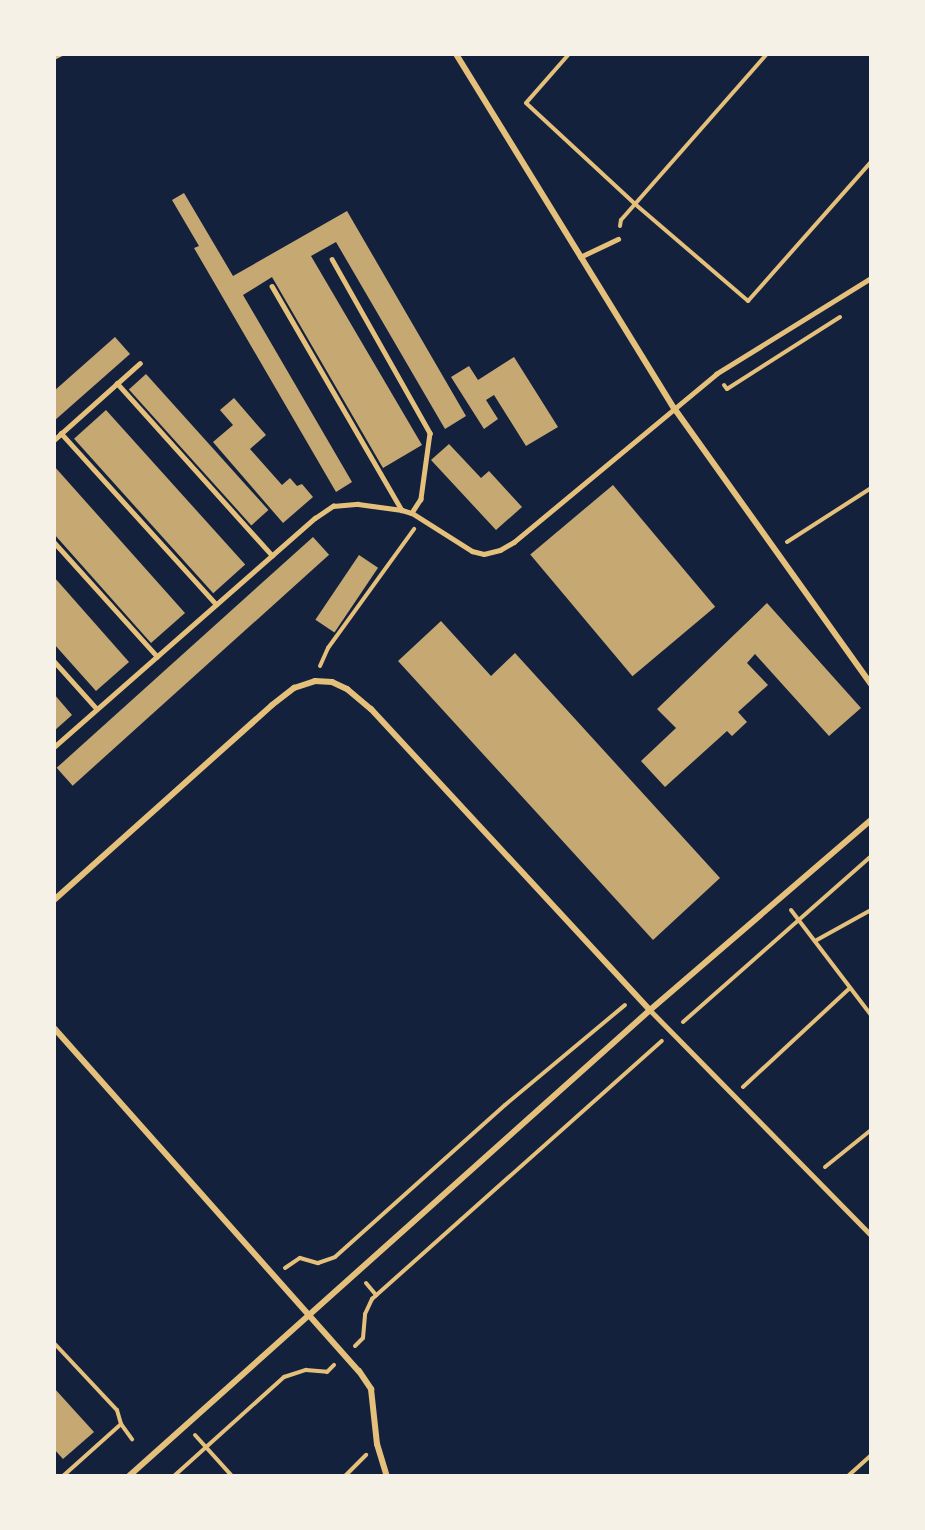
<!DOCTYPE html>
<html>
<head>
<meta charset="utf-8">
<style>
	body { margin:0 }
	#map { position:relative; width:925px; height:1530px; overflow:hidden; background:#14213d; font-family:"Noto Serif",serif }
	div>[style] { position:absolute }
	.building>* { inset:0; background:#c6a872; transform-origin:0 0 }
	.path>* { height:4px; margin:-2px; padding:0 2px; transform-origin:2px; border-radius:2px; background:#e5c07b }
	.service>* { height:4.5px; margin:-2.25px; padding:0 2.25px; transform-origin:2.25px; border-radius:2.25px; background:#e5c07b }
	.minor>* { height:6px; margin:-3px; padding:0 3px; transform-origin:3px; border-radius:3px; background:#e5c07b }
	span { translate:-50% -50%; white-space:nowrap; text-align:center; line-height:1.15; -webkit-text-stroke:4.5px #f6f1e7; paint-order:stroke }
	.frame { position:absolute; inset:0; border:56px solid #f6f1e7; pointer-events:none }
</style>
</head>
<body>
<div id="map">
	<div class="building">
		<i style="clip-path:polygon(184px 193px,233px 276px,347px 211px,466px 416px,445px 429px,336px 242px,311px 256px,422px 445px,383px 468px,272px 277px,243px 295px,352px 482px,336px 492px,194px 248px,199px 246px,172px 200px)"></i>
		<i style="clip-path:polygon(115px 337px,130px 354px,54px 421px,54px 391px)"></i>
		<i style="clip-path:polygon(514px 357px,558px 427px,526px 446px,494px 395px,486px 400px,498px 419px,484px 429px,451px 377px,469px 366px,478px 380px)"></i>
		<i style="left:146px;top:374px;width:183px;height:23px;rotate:48deg"></i>
		<i style="clip-path:polygon(234px 398px,266px 435px,250px 449px,282px 485px,290px 478px,297px 486px,302px 484px,313px 497px,283px 523px,213px 442px,233px 425px,220px 410px)"></i>
		<i style="left:106px;top:410px;width:208px;height:43px;rotate:48deg"></i>
		<i style="clip-path:polygon(449px 444px,481px 478px,489px 471px,522px 507px,496px 530px,431px 460px)"></i>
		<i style="clip-path:polygon(54px 466px,185px 613px,151px 643px,54px 534px)"></i>
		<i style="left:613px;top:485px;width:159px;height:108px;rotate:50deg"></i>
		<i style="left:313px;top:537px;width:24px;height:345px;rotate:48deg"></i>
		<i style="left:359px;top:555px;width:23px;height:78px;rotate:34deg"></i>
		<i style="clip-path:polygon(54px 577px,129px 662px,96px 691px,54px 644px)"></i>
		<i style="clip-path:polygon(767px 603px,861px 708px,829px 736px,755px 654px,747px 663px,768px 685px,738px 712px,747px 722px,732px 736px,727px 731px,665px 787px,641px 761px,676px 728px,657px 709px)"></i>
		<i style="clip-path:polygon(441px 621px,491px 676px,515px 653px,720px 878px,653px 940px,398px 661px)"></i>
		<i style="clip-path:polygon(54px 694px,72px 715px,54px 731px)"></i>
		<i style="clip-path:polygon(54px 1388px,94px 1432px,63px 1459px,54px 1449px)"></i>
	</div>
	<div class="path">
		<i style="left:569px;top:54px;width:65px;rotate:131.3deg"></i>
		<i style="left:526px;top:103px;width:149px;rotate:42.8deg"></i>
		<i style="left:635px;top:204px;width:149px;rotate:40.6deg"></i>
		<i style="left:748px;top:301px;width:186px;rotate:-48.5deg"></i>
		<i style="left:54px;top:58px;width:9px;rotate:-27deg"></i>
		<i style="left:620px;top:226px;width:6px;rotate:-81deg"></i>
		<i style="left:621px;top:220px;width:221px;rotate:-48.7deg"></i>
		<i style="left:724px;top:385px;width:5px;rotate:53deg"></i>
		<i style="left:727px;top:389px;width:134px;rotate:-32.5deg"></i>
		<i style="left:787px;top:542px;width:100px;rotate:-32.7deg"></i>
		<i style="left:320px;top:666px;width:20px;rotate:-66deg"></i>
		<i style="left:328px;top:648px;width:147px;rotate:-54.1deg"></i>
		<i style="left:791px;top:910px;width:132px;rotate:52.7deg"></i>
		<i style="left:815px;top:941px;width:64px;rotate:-29deg"></i>
		<i style="left:683px;top:1022px;width:251px;rotate:-41.4deg"></i>
		<i style="left:743px;top:1087px;width:146px;rotate:-42.8deg"></i>
		<i style="left:825px;top:1167px;width:59px;rotate:-38.8deg"></i>
		<i style="left:285px;top:1268px;width:18px;rotate:-34deg"></i>
		<i style="left:300px;top:1258px;width:19px;rotate:16deg"></i>
		<i style="left:318px;top:1263px;width:18px;rotate:-19deg"></i>
		<i style="left:335px;top:1257px;width:228px;rotate:-41.8deg"></i>
		<i style="left:505px;top:1105px;width:156px;rotate:-39.8deg"></i>
		<i style="left:366px;top:1283px;width:16px;rotate:50deg"></i>
		<i style="left:54px;top:1343px;width:92px;rotate:46.8deg"></i>
		<i style="left:117px;top:1410px;width:15px;rotate:74deg"></i>
		<i style="left:121px;top:1424px;width:19px;rotate:54deg"></i>
		<i style="left:355px;top:1346px;width:11px;rotate:-45deg"></i>
		<i style="left:363px;top:1338px;width:24px;rotate:-85deg"></i>
		<i style="left:365px;top:1314px;width:17px;rotate:-65deg"></i>
		<i style="left:372px;top:1299px;width:388px;rotate:-41.7deg"></i>
		<i style="left:195px;top:1435px;width:55px;rotate:47.9deg"></i>
		<i style="left:63px;top:1476px;width:78px;rotate:-41.9deg"></i>
		<i style="left:174px;top:1476px;width:148px;rotate:-42deg"></i>
		<i style="left:284px;top:1377px;width:23px;rotate:-18deg"></i>
		<i style="left:306px;top:1370px;width:21px;rotate:5deg"></i>
		<i style="left:327px;top:1372px;width:10px;rotate:-45deg"></i>
		<i style="left:345px;top:1476px;width:30px;rotate:-45deg"></i>
		<i style="left:848px;top:1476px;width:31px;rotate:-42deg"></i>
	</div>
	<div class="service">
		<i style="left:580px;top:257px;width:42px;rotate:-25.3deg"></i>
		<i style="left:332px;top:259px;width:200px;rotate:60.6deg"></i>
		<i style="left:430px;top:433px;width:67px;rotate:97.8deg"></i>
		<i style="left:421px;top:499px;width:17px;rotate:123deg"></i>
		<i style="left:272px;top:286px;width:259px;rotate:59.9deg"></i>
		<i style="left:117px;top:383px;width:232px;rotate:48deg"></i>
		<i style="left:61px;top:433px;width:231px;rotate:47.8deg"></i>
		<i style="left:54px;top:440px;width:115px;rotate:-41.8deg"></i>
		<i style="left:54px;top:542px;width:154px;rotate:47.9deg"></i>
		<i style="left:54px;top:661px;width:64px;rotate:48.1deg"></i>
		<i style="left:54px;top:747px;width:347px;rotate:-41.3deg"></i>
		<i style="left:315px;top:518px;width:22px;rotate:-34deg"></i>
		<i style="left:333px;top:506px;width:25px;rotate:-5deg"></i>
		<i style="left:358px;top:504px;width:44px;rotate:7.8deg"></i>
		<i style="left:402px;top:510px;width:10px;rotate:17deg"></i>
		<i style="left:412px;top:513px;width:71px;rotate:32.3deg"></i>
		<i style="left:472px;top:551px;width:12px;rotate:14deg"></i>
		<i style="left:484px;top:554px;width:16px;rotate:-14deg"></i>
		<i style="left:500px;top:550px;width:16px;rotate:-30deg"></i>
		<i style="left:514px;top:542px;width:263px;rotate:-39.7deg"></i>
		<i style="left:716px;top:374px;width:182px;rotate:-31.8deg"></i>
		<i style="left:650px;top:1010px;width:315px;rotate:45.5deg"></i>
	</div>
	<div class="minor">
		<i style="left:456px;top:54px;width:416px;rotate:58.4deg"></i>
		<i style="left:674px;top:408px;width:339px;rotate:54.5deg"></i>
		<i style="left:54px;top:900px;width:292px;rotate:-41.8deg"></i>
		<i style="left:272px;top:705px;width:28px;rotate:-38deg"></i>
		<i style="left:294px;top:688px;width:22px;rotate:-18deg"></i>
		<i style="left:315px;top:681px;width:17px;rotate:3deg"></i>
		<i style="left:332px;top:682px;width:17px;rotate:25deg"></i>
		<i style="left:347px;top:689px;width:31px;rotate:40deg"></i>
		<i style="left:371px;top:709px;width:410px;rotate:47.2deg"></i>
		<i style="left:54px;top:1028px;width:459px;rotate:48.4deg"></i>
		<i style="left:359px;top:1371px;width:22px;rotate:56deg"></i>
		<i style="left:371px;top:1389px;width:55px;rotate:83.8deg"></i>
		<i style="left:377px;top:1444px;width:34px;rotate:73deg"></i>
		<i style="left:129px;top:1476px;width:699px;rotate:-41.81deg"></i>
		<i style="left:650px;top:1010px;width:291px;rotate:-40.7deg"></i>
	</div>
	<div class="frame"></div>
</div>
</body>
</html>
